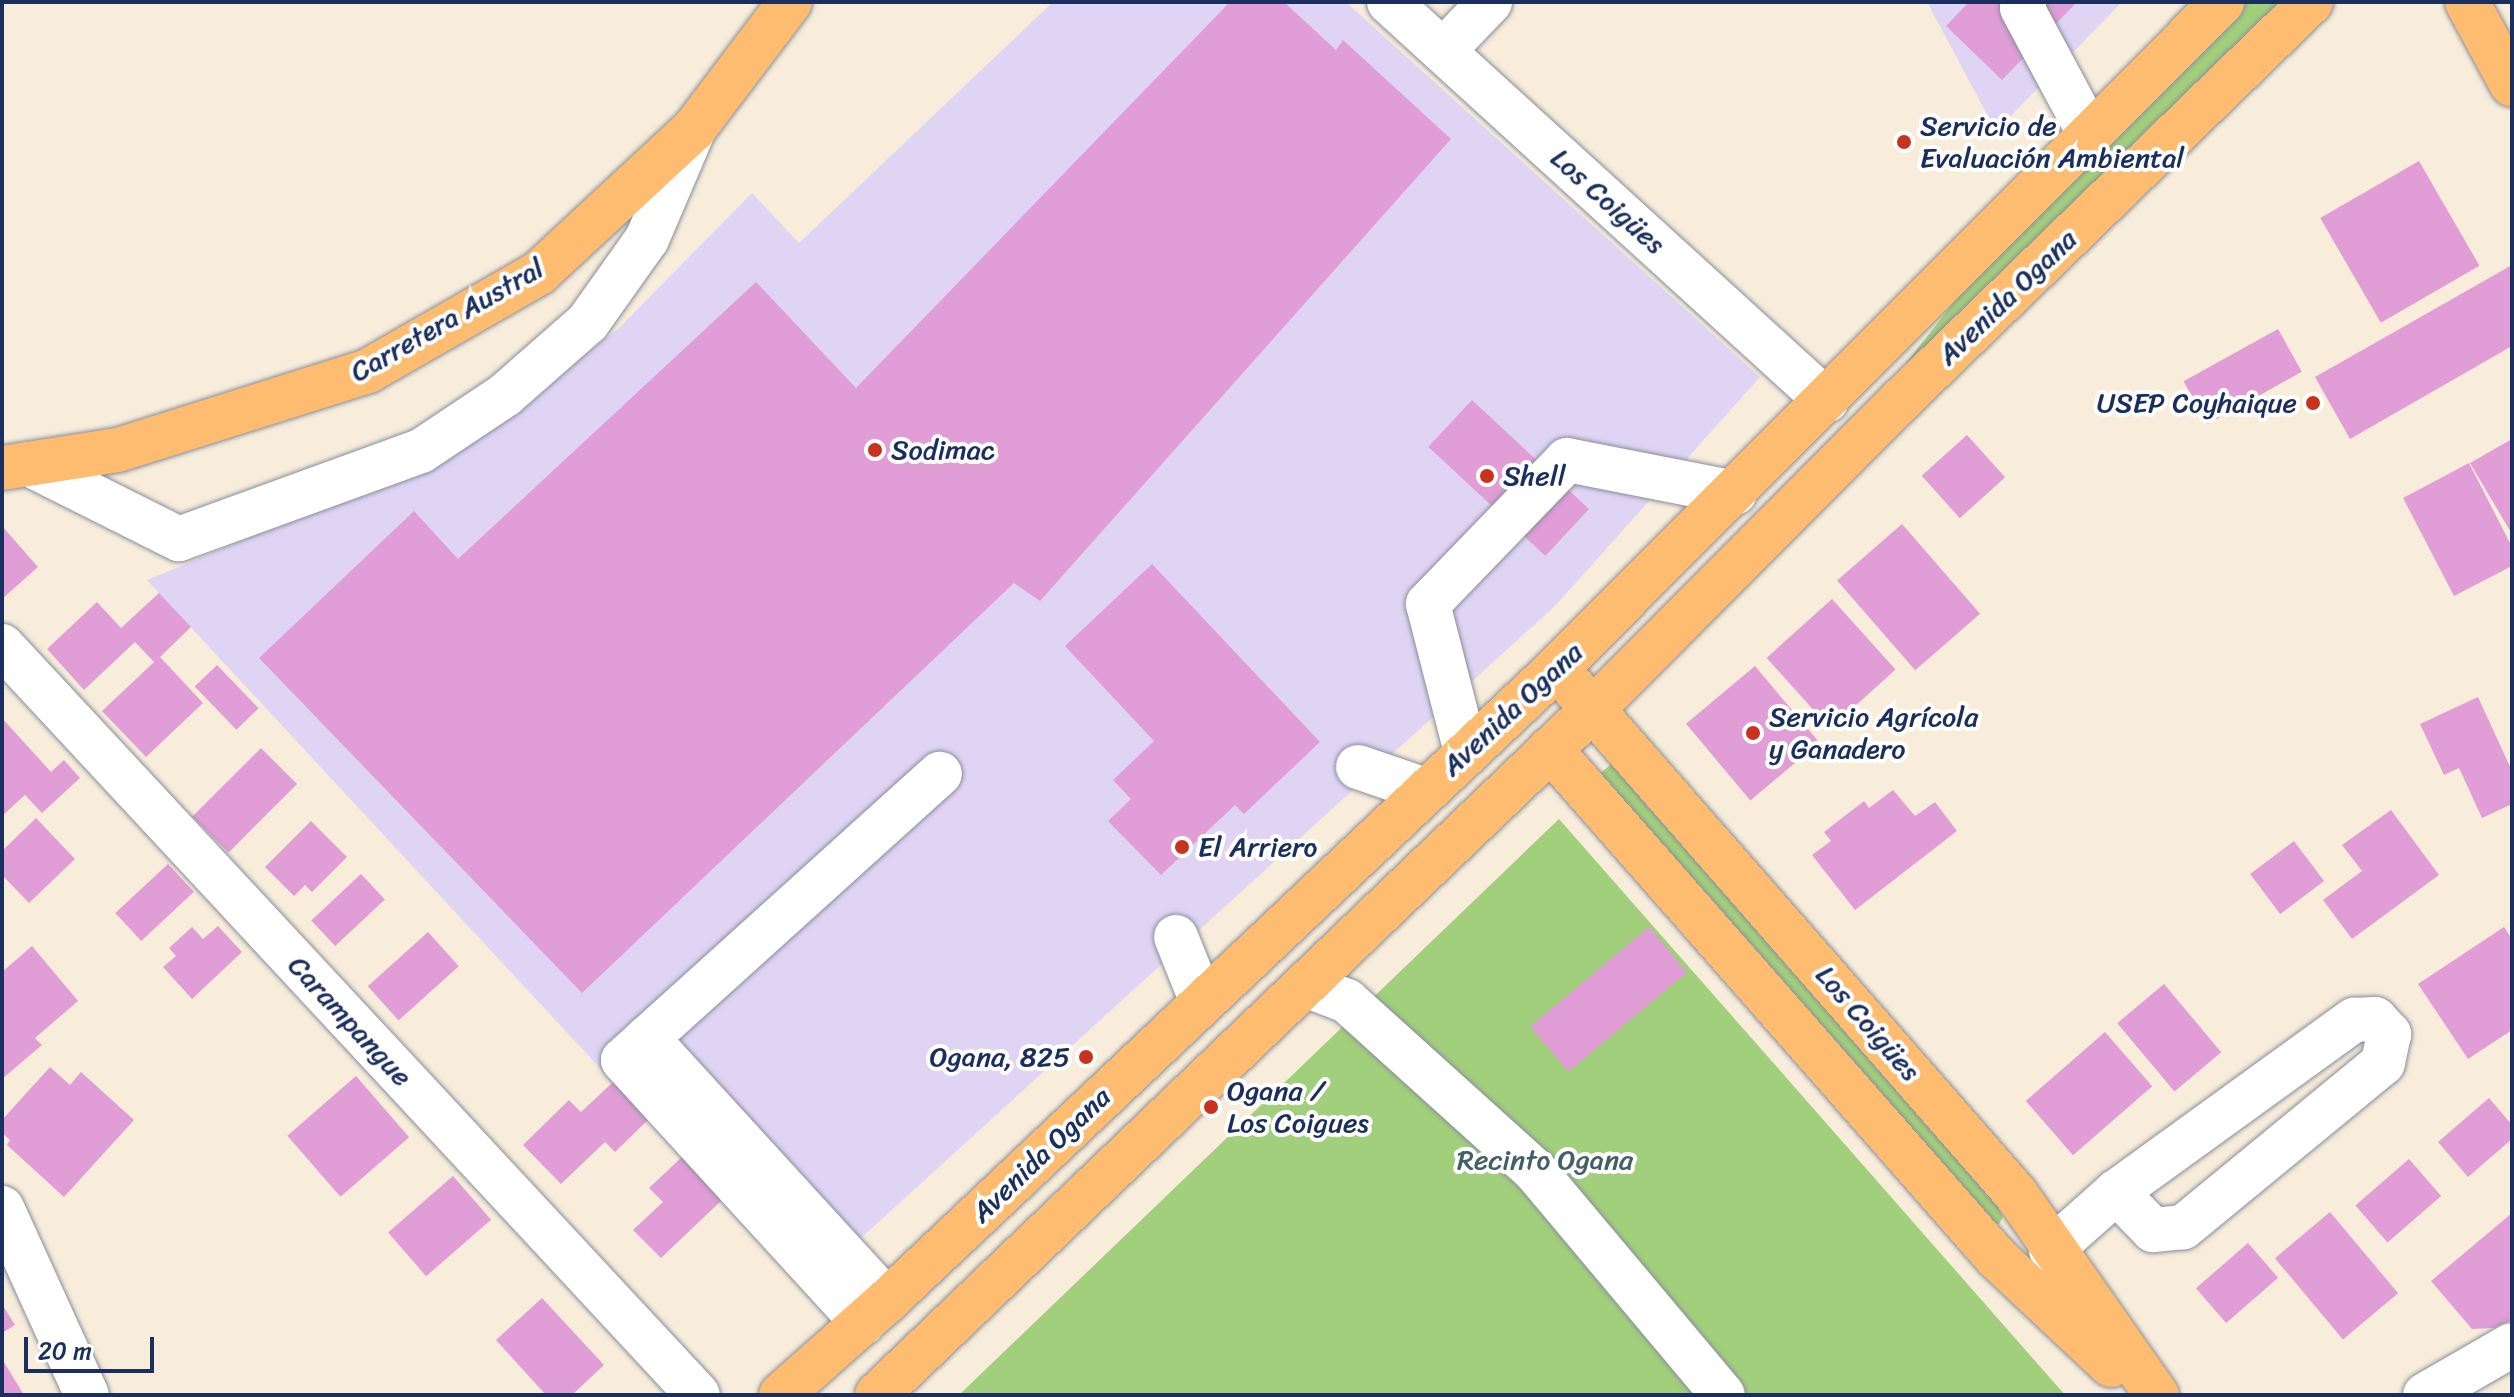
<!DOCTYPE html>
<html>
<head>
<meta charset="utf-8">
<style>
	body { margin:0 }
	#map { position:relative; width:2514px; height:1397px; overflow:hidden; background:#f7edda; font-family:Sriracha,sans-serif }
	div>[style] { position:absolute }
	.built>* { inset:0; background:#e0d4f4 }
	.green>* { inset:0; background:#a2cf7c }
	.building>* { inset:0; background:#e09dd6; transform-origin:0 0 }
	.roads { filter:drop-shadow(0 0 2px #898e9c) drop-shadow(0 0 2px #898e9c) }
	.minor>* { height:44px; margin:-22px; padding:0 22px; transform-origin:22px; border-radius:22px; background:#fff }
	.major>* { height:44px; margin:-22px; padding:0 22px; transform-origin:22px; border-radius:22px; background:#fdbc70 }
	.highway>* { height:44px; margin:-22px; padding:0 22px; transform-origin:22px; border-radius:22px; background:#fdbc70 }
	.dots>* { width:22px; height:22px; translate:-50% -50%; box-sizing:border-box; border:4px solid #fff; border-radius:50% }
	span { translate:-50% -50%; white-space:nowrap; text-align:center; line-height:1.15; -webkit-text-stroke:8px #fff; paint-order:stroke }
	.poi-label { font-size:28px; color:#1b2f5e }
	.left { translate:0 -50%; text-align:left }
	.right { translate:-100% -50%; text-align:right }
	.street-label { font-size:28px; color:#1b2f5e }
	.park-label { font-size:28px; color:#445f67 }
	.frame { position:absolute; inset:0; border:4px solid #1b2f5e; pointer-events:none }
	.scale { position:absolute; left:24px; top:1337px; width:130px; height:36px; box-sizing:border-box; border:4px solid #1b2f5e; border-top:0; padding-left:10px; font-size:24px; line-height:28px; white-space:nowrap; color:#1b2f5e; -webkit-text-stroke:6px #fff; paint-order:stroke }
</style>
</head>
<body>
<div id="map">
	<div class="built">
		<i style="clip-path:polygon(1053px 2px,1346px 2px,1760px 377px,1556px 605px,805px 1289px,147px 580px,465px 449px,618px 329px,752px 193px,799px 243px)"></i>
		<i style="clip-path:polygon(1927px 2px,2122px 2px,1996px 131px)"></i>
	</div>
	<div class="green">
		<i style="clip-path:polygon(2239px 2px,2284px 2px,1910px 366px,1906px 363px,1977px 273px)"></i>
		<i style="clip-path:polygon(1614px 762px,1997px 1205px,2003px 1217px,1999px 1224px,1992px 1225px,1598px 775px)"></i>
		<i style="clip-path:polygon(1559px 819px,2065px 1395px,959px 1395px)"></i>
	</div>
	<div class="building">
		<i style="clip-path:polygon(1230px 2px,1284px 2px,1336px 50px,1343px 40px,1451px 139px,1040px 601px,1014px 583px,582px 993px,259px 658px,414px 511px,458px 559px,756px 282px,856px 388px)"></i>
		<i style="clip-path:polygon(1969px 2px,2077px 2px,2002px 80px,1946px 26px)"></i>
		<i style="left:2419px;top:161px;width:121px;height:114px;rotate:60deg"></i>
		<i style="clip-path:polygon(2512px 265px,2512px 346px,2350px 439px,2315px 377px)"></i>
		<i style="left:2278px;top:329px;width:49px;height:108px;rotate:61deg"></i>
		<i style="left:1472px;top:400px;width:160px;height:64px;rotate:43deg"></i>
		<i style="left:1967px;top:435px;width:57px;height:61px;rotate:48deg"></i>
		<i style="clip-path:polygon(2512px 439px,2512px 534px,2470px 463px)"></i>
		<i style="clip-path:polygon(2469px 463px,2512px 547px,2512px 566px,2454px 596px,2403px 498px)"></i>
		<i style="left:1902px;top:524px;width:119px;height:86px;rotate:49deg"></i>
		<i style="clip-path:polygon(2px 526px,38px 567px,2px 599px)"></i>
		<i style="clip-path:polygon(1152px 564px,1320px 742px,1244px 814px,1235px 805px,1161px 875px,1108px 821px,1131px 799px,1113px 780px,1154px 741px,1065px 646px)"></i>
		<i style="clip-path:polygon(159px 593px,191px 627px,160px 657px,203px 703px,146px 757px,102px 711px,154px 662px,135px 642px,84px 690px,47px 649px,97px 602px,121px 628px)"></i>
		<i style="left:1832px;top:599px;width:95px;height:88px;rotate:48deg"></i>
		<i style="left:217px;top:665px;width:60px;height:31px;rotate:46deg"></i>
		<i style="left:1755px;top:666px;width:100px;height:90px;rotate:50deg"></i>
		<i style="clip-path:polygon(2478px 697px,2512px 771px,2512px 804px,2482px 818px,2459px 768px,2444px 775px,2420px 724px)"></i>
		<i style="clip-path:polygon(2px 718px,51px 772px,64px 760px,80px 778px,42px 813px,25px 795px,2px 816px)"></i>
		<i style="left:261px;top:748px;width:51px;height:97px;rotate:45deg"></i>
		<i style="clip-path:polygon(1893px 790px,1915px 816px,1935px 802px,1957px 831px,1855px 910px,1812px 855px,1831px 841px,1824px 832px,1864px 801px,1869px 808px)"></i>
		<i style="clip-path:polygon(2391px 810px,2439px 875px,2352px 939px,2323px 900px,2362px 871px,2342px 845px)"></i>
		<i style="clip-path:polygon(36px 818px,75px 859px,29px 903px,2px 875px,2px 851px)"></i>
		<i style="clip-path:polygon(311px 821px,347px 857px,312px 892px,305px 885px,294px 896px,265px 867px)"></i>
		<i style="left:2294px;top:841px;width:50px;height:55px;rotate:53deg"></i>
		<i style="left:168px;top:864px;width:38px;height:72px;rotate:47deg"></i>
		<i style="left:361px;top:874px;width:35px;height:68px;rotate:47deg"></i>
		<i style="clip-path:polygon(218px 926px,242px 952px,192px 999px,163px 967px,176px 956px,169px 948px,192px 927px,203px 939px)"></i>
		<i style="left:1649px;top:927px;width:59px;height:155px;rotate:50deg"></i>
		<i style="clip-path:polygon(2504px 927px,2512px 939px,2512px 1030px,2468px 1059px,2418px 984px)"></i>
		<i style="left:428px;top:932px;width:46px;height:81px;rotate:48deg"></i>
		<i style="clip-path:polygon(32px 946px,78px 1001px,35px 1038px,42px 1045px,2px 1079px,2px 972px)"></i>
		<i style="left:2164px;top:984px;width:89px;height:61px;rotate:50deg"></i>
		<i style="left:2105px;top:1032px;width:72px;height:105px;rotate:49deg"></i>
		<i style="clip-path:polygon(50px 1067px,70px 1085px,81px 1072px,134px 1120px,64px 1197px,7px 1145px,10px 1140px,2px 1133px,2px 1120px)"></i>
		<i style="left:356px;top:1076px;width:81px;height:91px;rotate:49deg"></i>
		<i style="clip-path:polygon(613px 1082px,649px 1119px,615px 1152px,605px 1142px,561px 1184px,523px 1145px,569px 1100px,581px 1112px)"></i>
		<i style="clip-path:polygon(2489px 1098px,2512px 1125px,2512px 1139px,2468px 1177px,2438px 1142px)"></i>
		<i style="clip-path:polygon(682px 1157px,723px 1199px,661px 1258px,633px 1230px,663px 1202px,649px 1188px)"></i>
		<i style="left:2409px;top:1159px;width:49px;height:71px;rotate:49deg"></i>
		<i style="left:453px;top:1176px;width:58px;height:86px;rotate:49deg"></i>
		<i style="left:2330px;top:1212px;width:106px;height:72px;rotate:50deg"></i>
		<i style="clip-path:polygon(2512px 1213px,2512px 1320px,2494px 1328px,2472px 1329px,2431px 1281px)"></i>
		<i style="left:2248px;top:1243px;width:46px;height:69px;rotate:49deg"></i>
		<i style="clip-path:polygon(542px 1298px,604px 1365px,572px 1395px,546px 1395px,496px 1340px)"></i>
		<i style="clip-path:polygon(2px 1304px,15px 1325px,2px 1333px)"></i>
		<i style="clip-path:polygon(2px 1359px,24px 1395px,2px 1395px)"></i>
	</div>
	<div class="roads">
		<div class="minor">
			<i style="left:1389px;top:2px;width:592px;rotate:42.33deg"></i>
			<i style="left:2024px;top:2px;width:6px;rotate:108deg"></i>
			<i style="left:2022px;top:8px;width:144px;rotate:61.8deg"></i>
			<i style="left:1443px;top:51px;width:68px;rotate:-46.2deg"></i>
			<i style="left:29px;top:464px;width:168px;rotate:26.6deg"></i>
			<i style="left:179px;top:539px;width:258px;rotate:-20deg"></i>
			<i style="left:421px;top:451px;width:101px;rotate:-33.7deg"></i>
			<i style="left:505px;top:395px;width:111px;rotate:-41.3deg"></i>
			<i style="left:588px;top:322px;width:102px;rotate:-54.6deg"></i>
			<i style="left:647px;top:239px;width:120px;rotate:-66.9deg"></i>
			<i style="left:2px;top:646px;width:1022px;rotate:47.1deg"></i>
			<i style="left:1466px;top:752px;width:153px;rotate:-104.4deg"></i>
			<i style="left:1428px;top:604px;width:200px;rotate:-46deg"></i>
			<i style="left:1567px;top:460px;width:171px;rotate:11.1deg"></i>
			<i style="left:1358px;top:767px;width:71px;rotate:18.9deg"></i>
			<i style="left:1176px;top:937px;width:70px;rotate:68.2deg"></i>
			<i style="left:1305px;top:985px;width:45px;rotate:20.9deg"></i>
			<i style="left:1347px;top:1001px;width:253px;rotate:42.1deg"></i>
			<i style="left:1535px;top:1171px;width:292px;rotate:50deg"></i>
			<i style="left:647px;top:1038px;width:356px;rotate:47.6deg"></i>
			<i style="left:2px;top:1208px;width:205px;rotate:65.6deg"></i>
			<i style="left:2051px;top:1250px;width:87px;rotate:-41.7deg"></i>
			<i style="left:2116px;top:1192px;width:294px;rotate:-35.9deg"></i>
			<i style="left:2354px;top:1020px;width:21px;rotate:-3deg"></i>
			<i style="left:2375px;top:1019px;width:21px;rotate:47deg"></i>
			<i style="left:2389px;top:1034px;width:30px;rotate:102deg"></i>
			<i style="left:2383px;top:1063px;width:259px;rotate:140.6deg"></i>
			<i style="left:2183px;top:1227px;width:30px;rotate:174deg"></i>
			<i style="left:2153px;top:1230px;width:53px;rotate:-134.2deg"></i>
			<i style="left:863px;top:1323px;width:356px;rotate:-132.4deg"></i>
			<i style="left:623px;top:1060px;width:427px;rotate:-42.1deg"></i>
			<i style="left:2425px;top:1395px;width:100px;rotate:-29.9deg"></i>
		</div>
		<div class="major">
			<i style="left:2467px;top:2px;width:94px;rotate:61.5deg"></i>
			<i style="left:1574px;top:688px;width:672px;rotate:48.86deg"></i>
			<i style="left:2016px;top:1194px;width:246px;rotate:55deg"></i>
			<i style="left:1550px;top:749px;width:676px;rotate:48.72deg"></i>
			<i style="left:1996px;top:1257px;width:158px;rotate:43.2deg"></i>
			<i style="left:781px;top:1395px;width:142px;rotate:-41.6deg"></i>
			<i style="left:887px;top:1301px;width:920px;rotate:-43.37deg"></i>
			<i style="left:1556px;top:669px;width:943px;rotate:-45.04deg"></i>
			<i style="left:877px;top:1395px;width:993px;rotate:-43.78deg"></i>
			<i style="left:1594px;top:708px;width:433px;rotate:-45.1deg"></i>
			<i style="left:1900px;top:401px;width:573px;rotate:-44.15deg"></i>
		</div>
		<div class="highway">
			<i style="left:2px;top:468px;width:117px;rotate:-8.8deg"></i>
			<i style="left:118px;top:450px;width:262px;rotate:-17.5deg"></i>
			<i style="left:368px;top:371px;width:197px;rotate:-29.8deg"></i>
			<i style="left:539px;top:273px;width:212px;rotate:-42.9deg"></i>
			<i style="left:694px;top:129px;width:159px;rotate:-52.9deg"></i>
		</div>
	</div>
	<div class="dots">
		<i style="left:1904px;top:142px;background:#c8321e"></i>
		<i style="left:2313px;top:403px;background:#c8321e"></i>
		<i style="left:875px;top:450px;background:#c8321e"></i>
		<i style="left:1487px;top:476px;background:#c8321e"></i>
		<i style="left:1753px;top:733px;background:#c8321e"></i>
		<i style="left:1182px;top:847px;background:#c8321e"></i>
		<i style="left:1086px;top:1057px;background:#c8321e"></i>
		<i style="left:1211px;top:1107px;background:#c8321e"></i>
	</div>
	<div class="poi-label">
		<span class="left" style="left:1920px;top:142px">Servicio de<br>Evaluación Ambiental</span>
		<span class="right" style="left:2297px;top:403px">USEP Coyhaique</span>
		<span class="left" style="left:891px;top:450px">Sodimac</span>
		<span class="left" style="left:1503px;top:476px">Shell</span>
		<span class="left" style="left:1769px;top:733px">Servicio Agrícola<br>y Ganadero</span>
		<span class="left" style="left:1198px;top:847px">El Arriero</span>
		<span class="right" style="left:1070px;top:1057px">Ogana, 825</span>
		<span class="left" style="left:1227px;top:1107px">Ogana /<br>Los Coigues</span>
	</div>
	<div class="street-label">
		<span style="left:1608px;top:201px;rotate:42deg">Los Coigües</span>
		<span style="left:2007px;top:297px;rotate:-44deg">Avenida Ogana</span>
		<span style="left:447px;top:320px;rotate:-30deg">Carretera Austral</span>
		<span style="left:1512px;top:709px;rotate:-43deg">Avenida Ogana</span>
		<span style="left:350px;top:1021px;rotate:47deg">Carampangue</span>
		<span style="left:1868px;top:1023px;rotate:49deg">Los Coigües</span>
		<span style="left:1041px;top:1155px;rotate:-44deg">Avenida Ogana</span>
	</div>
	<div class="park-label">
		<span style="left:1545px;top:1160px">Recinto Ogana</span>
	</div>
	<div class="frame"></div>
	<div class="scale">20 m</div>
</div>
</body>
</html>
